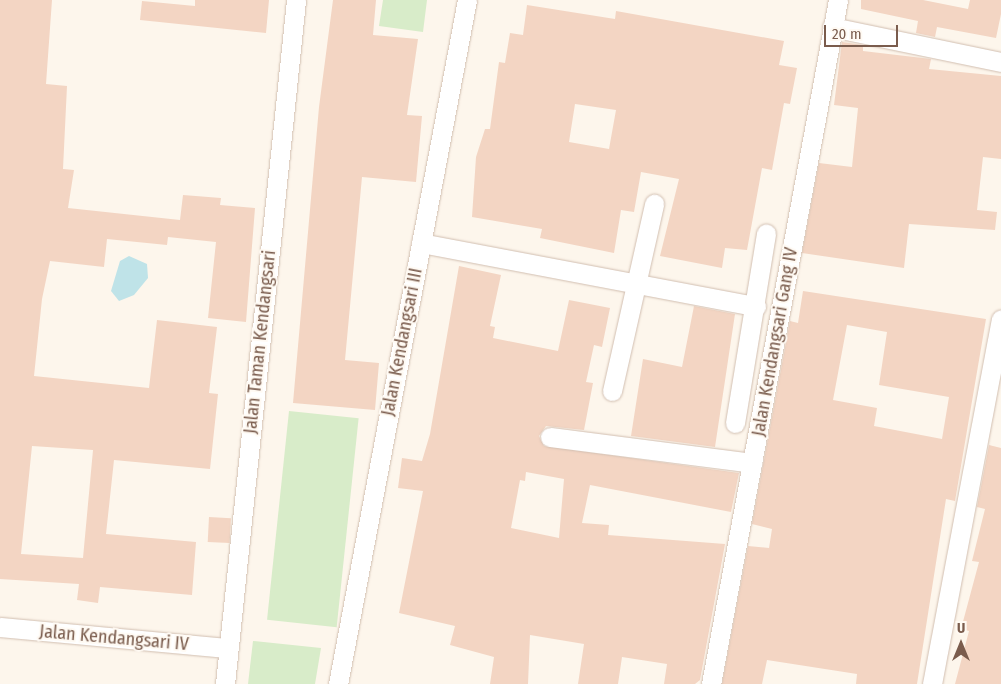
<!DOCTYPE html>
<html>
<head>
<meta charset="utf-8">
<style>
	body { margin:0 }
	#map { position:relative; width:1001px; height:684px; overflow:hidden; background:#fdf6ec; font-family:"Fira Sans Condensed",sans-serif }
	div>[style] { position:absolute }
	.green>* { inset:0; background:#d8ecc9; transform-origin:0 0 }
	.water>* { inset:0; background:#bfe3e8 }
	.building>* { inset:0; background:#f3d5c3; transform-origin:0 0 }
	.roads { filter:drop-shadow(0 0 1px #d1beb0) drop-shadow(0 0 1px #d1beb0) }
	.minor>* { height:19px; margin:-9.5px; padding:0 9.5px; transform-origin:9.5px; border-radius:9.5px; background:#fff }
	span { translate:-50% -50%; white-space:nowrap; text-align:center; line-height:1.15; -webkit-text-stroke:4px #fffaf3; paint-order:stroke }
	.street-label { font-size:18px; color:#7a5c4d }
	.north { position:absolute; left:936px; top:619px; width:50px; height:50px; -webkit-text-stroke:4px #fffaf3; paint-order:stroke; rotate:0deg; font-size:14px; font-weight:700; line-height:20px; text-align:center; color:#7a5c4d }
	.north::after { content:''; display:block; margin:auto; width:18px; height:22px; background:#7a5c4d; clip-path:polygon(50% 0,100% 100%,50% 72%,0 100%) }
	.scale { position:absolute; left:824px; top:25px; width:74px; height:22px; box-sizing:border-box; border:2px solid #7a5c4d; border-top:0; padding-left:6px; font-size:15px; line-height:18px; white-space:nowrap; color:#7a5c4d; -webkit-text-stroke:4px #fffaf3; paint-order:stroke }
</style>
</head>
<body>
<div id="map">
	<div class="green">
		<i style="clip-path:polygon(383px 0,427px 0,423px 32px,379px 26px)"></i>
		<i style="left:289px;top:411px;width:70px;height:210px;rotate:6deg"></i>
		<i style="clip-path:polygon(253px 641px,321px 648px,315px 684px,248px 684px)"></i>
	</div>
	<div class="water">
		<i style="clip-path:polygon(129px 256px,147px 264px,148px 278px,134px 295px,119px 301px,111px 291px,120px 261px)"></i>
	</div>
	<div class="building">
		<i style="clip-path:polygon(evenodd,0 0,52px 0,46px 84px,67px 86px,63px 169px,74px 170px,68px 208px,180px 220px,183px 195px,221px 198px,220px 205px,255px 208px,246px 322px,208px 318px,216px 242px,168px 237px,167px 245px,107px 239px,104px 267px,50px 261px,42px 299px,34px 376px,149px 388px,157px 320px,217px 327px,209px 393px,218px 394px,210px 469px,114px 460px,106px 534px,196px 542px,192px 595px,100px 587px,98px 603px,77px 600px,79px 584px,0 579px,0 0,32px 446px,93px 450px,83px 558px,21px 554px,32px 446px)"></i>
		<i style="clip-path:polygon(195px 0,269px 0,266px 33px,140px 20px,142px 1px,195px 6px)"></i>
		<i style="clip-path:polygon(333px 0,376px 0,373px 35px,418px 39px,407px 115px,422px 116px,416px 182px,362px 177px,345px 360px,379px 363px,375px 410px,293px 403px,319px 107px)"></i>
		<i style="clip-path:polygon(861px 0,923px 0,968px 9px,970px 0,1001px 0,1001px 14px,996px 38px,937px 27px,935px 37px,916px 33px,918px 21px,861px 9px)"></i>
		<i style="clip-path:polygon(evenodd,527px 5px,615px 19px,616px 11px,784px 41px,779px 65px,797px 68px,790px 104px,784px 103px,772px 170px,762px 168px,747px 250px,725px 248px,722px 268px,660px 256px,679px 179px,641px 172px,634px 212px,621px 210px,614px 253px,540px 238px,542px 229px,472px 217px,476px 157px,485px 129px,490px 129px,499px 62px,505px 63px,510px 33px,523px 35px,527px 5px,575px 104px,616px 110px,609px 149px,569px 142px,575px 104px)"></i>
		<i style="clip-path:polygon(842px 42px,863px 45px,863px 51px,931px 59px,929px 69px,1001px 76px,1001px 159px,983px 157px,977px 210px,997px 212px,995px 230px,909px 224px,904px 268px,802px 253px,819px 163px,852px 167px,858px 108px,834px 105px)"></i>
		<i style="clip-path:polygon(evenodd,459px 266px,501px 275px,490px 326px,495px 327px,493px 338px,558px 351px,569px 300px,610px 308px,602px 347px,594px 345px,586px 382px,593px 383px,584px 430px,546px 426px,539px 436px,544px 446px,739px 473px,731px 512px,590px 485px,582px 523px,609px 525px,608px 535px,725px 544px,700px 680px,695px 684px,664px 684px,667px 664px,622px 657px,618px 684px,578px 684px,584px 644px,530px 635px,528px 684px,490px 684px,494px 657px,450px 645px,455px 626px,399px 613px,423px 491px,398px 488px,402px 458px,422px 461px,430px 434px,459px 266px,526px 472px,564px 479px,559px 538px,511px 528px,520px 480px,525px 481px,526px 472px)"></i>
		<i style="clip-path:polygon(evenodd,803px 291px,986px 319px,955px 501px,946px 499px,917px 684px,856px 684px,857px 674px,767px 660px,762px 684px,722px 684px,748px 546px,769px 548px,772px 529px,752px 524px,790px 321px,798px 323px,803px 291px,847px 325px,887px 332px,879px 385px,949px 397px,942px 439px,874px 426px,877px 408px,833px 400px,847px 325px)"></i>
		<i style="clip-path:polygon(694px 306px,735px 314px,715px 447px,631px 436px,643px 359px,682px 367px)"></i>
		<i style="clip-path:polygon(989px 445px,1001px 448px,1001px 684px,955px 684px,969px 631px,961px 629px,979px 562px,972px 561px,985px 509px,977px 507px)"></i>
		<i style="left:209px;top:517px;width:22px;height:25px;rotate:3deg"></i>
	</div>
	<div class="roads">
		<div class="minor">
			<i style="left:832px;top:27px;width:173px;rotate:11.7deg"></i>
			<i style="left:421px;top:243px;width:341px;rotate:10.7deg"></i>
			<i style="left:612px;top:391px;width:192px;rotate:-77.3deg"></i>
			<i style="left:735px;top:423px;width:192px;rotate:-80.7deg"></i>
			<i style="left:550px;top:437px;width:204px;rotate:7.3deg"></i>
			<i style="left:0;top:627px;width:229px;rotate:5.3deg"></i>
			<i style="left:225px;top:684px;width:688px;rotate:-84.07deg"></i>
			<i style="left:338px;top:684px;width:696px;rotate:-79.32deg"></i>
			<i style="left:711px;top:684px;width:696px;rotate:-79.48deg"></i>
			<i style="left:932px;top:684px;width:371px;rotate:-79.3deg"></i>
		</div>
	</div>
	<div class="street-label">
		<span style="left:260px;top:342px;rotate:-84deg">Jalan Taman Kendangsari</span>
		<span style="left:402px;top:342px;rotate:-79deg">Jalan Kendangsari III</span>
		<span style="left:775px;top:342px;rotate:-80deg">Jalan Kendangsari Gang IV</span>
		<span style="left:114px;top:638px;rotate:5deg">Jalan Kendangsari IV</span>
	</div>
	<div class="north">U</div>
	<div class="scale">20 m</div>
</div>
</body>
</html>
